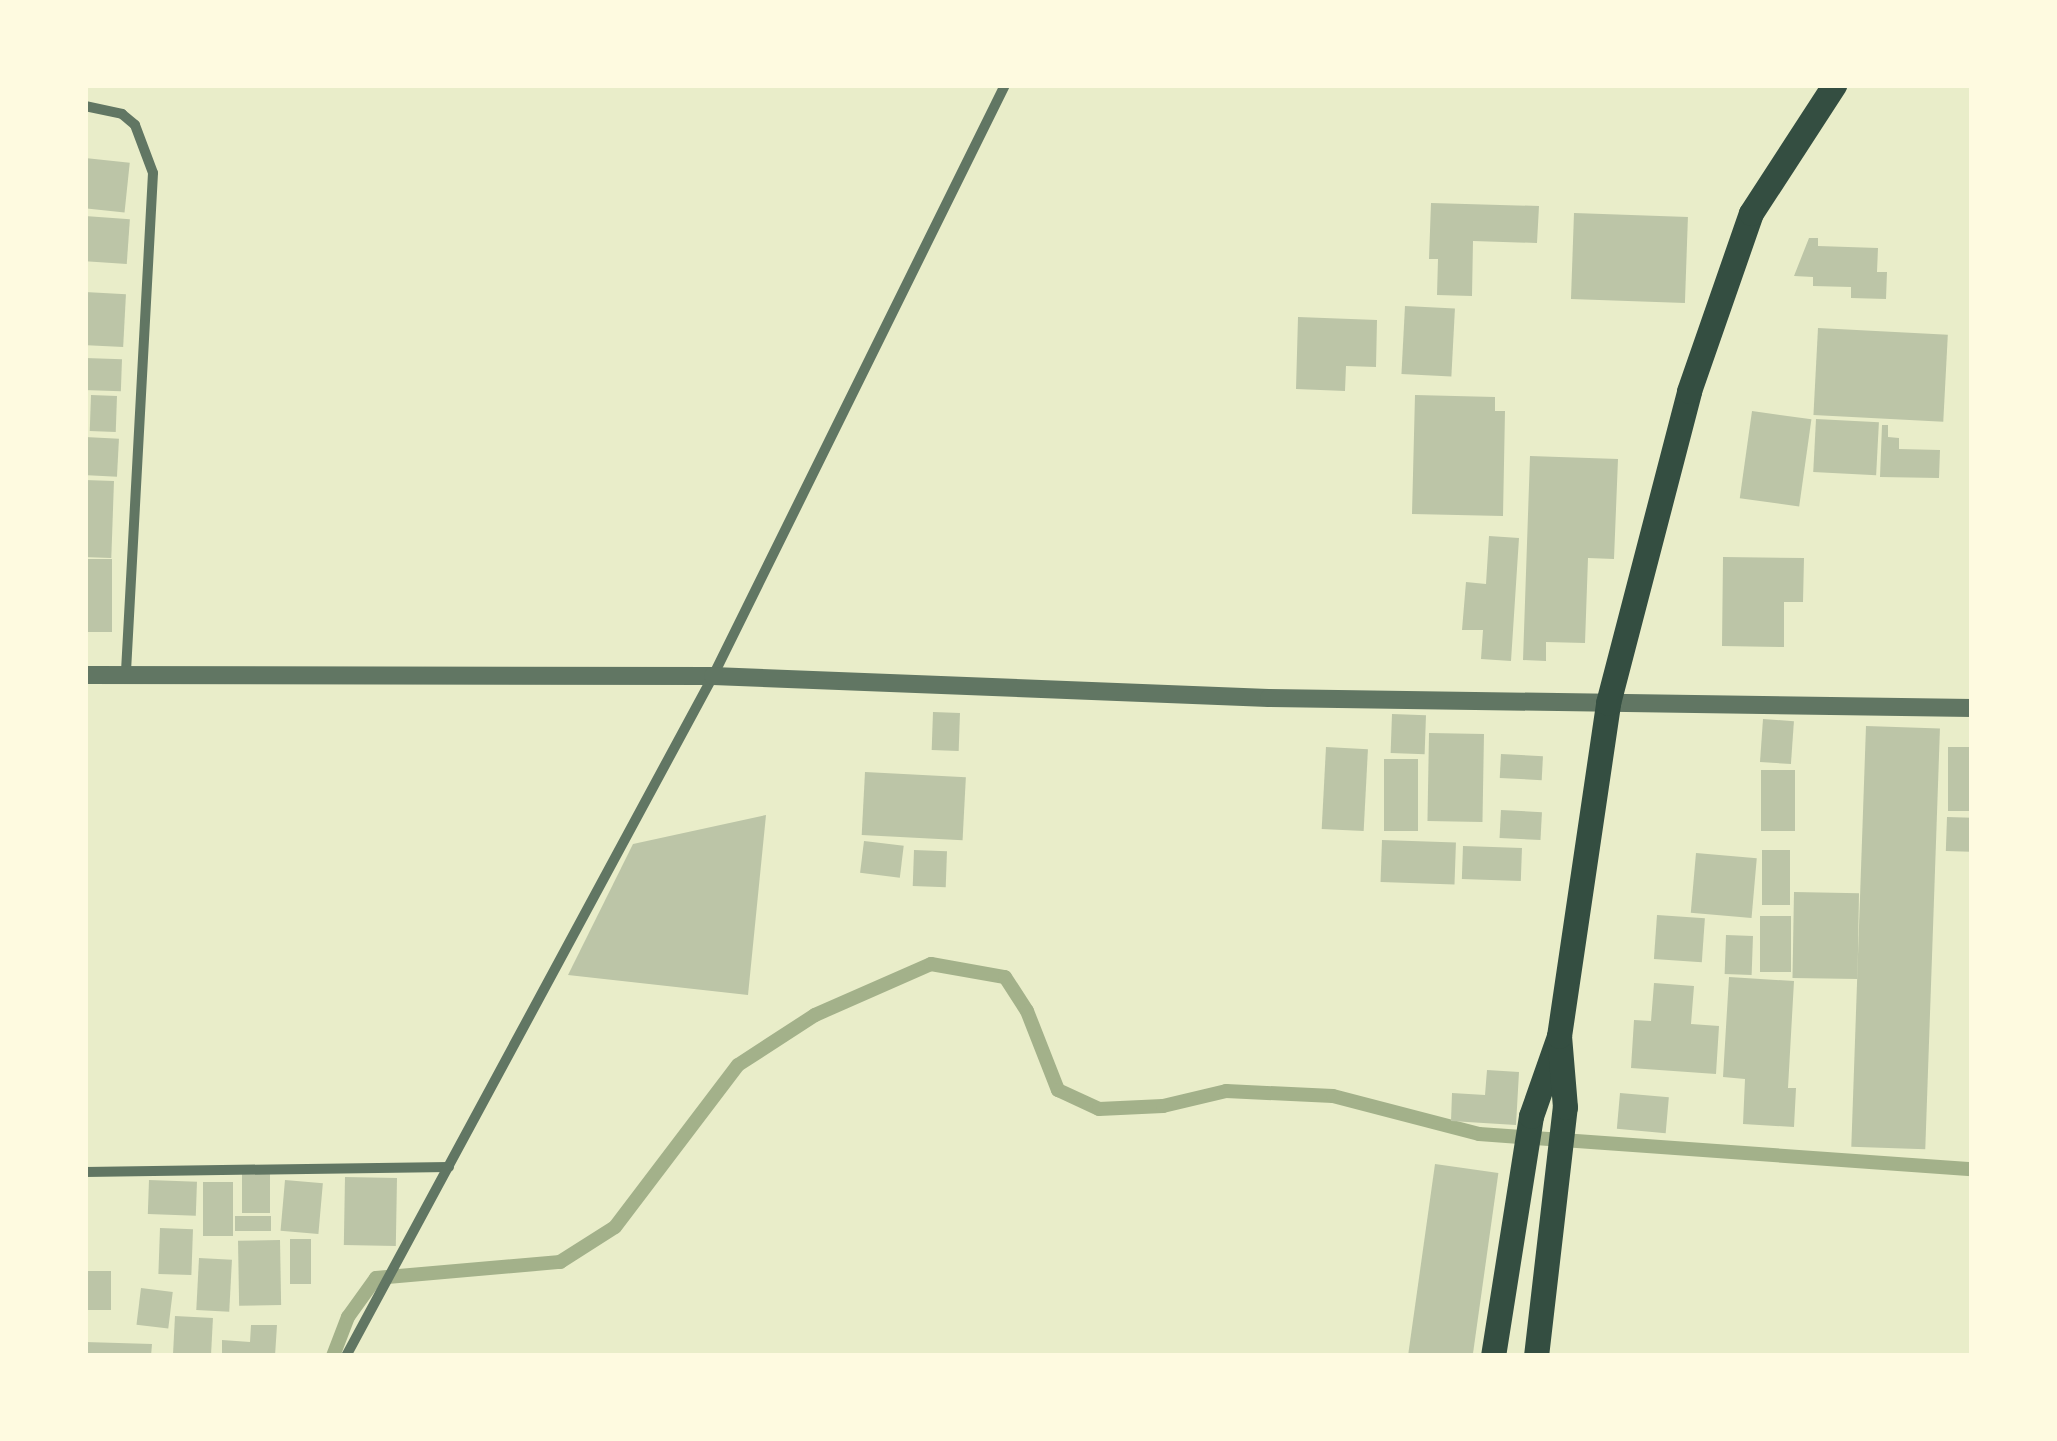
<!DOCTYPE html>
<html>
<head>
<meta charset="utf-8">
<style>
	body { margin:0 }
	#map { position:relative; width:2057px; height:1441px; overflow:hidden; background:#e9edc9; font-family:"Golos Text",sans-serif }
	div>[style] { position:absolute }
	.stream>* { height:14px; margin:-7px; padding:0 7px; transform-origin:7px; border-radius:7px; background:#a3b18a }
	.building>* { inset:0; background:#bcc5a7; transform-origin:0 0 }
	.minor>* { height:10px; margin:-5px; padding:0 5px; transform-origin:5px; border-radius:5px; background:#617663 }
	.tertiary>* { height:18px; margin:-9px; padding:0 9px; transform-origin:9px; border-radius:9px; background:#617663 }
	.primary>* { height:25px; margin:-12.5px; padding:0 12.5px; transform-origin:12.5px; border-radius:12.5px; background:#344e41 }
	span { translate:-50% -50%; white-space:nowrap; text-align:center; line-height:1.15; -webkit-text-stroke:10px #fefae0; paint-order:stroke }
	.frame { position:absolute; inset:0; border:88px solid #fefae0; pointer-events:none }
</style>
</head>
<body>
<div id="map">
	<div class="stream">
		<i style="left:333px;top:1356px;width:42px;rotate:-69deg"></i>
		<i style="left:348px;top:1317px;width:48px;rotate:-54.3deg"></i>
		<i style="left:376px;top:1278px;width:185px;rotate:-5deg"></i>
		<i style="left:560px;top:1262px;width:65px;rotate:-32.5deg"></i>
		<i style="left:615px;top:1227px;width:203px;rotate:-52.8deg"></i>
		<i style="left:738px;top:1065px;width:92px;rotate:-33deg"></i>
		<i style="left:815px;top:1015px;width:127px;rotate:-23.7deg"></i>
		<i style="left:931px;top:964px;width:75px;rotate:10deg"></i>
		<i style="left:1005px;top:977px;width:40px;rotate:57.1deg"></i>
		<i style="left:1027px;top:1011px;width:85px;rotate:68.6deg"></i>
		<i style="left:1058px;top:1090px;width:45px;rotate:24.9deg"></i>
		<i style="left:1099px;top:1109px;width:64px;rotate:-2.7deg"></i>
		<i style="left:1163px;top:1106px;width:65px;rotate:-13.4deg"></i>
		<i style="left:1226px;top:1091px;width:107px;rotate:2.7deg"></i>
		<i style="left:1333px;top:1096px;width:151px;rotate:14.6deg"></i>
		<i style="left:1479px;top:1134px;width:494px;rotate:4.1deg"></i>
	</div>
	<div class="building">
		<i style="left:85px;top:158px;width:45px;height:50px;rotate:6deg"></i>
		<i style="clip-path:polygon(1431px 203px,1539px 206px,1537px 243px,1473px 241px,1472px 296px,1437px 295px,1438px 259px,1429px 259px)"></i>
		<i style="left:1574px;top:213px;width:114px;height:86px;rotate:2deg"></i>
		<i style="left:85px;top:216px;width:45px;height:45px;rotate:4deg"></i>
		<i style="clip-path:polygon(1809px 238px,1818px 238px,1818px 246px,1878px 248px,1877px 272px,1887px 272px,1886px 299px,1851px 298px,1851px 287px,1813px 286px,1813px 277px,1794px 276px)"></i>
		<i style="left:85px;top:292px;width:41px;height:53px;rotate:3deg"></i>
		<i style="left:1405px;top:306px;width:50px;height:68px;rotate:3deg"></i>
		<i style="clip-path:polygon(1298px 317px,1377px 320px,1376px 367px,1346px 366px,1345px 391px,1296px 389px)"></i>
		<i style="left:1818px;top:328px;width:130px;height:87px;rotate:3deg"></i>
		<i style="left:85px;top:358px;width:37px;height:32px;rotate:2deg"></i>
		<i style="left:91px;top:395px;width:26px;height:36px;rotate:2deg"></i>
		<i style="clip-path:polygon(1415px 395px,1495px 397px,1495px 411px,1505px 411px,1503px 516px,1412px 514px)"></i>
		<i style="left:1752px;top:411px;width:60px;height:88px;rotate:8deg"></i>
		<i style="left:1816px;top:419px;width:63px;height:53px;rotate:3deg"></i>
		<i style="clip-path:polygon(1882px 425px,1888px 425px,1888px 437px,1899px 438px,1899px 449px,1940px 450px,1939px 478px,1880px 477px)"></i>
		<i style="left:85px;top:437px;width:34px;height:38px;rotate:3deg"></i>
		<i style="clip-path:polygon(1530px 456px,1618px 459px,1614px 559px,1588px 558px,1585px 643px,1546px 642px,1546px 661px,1523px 660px)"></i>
		<i style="left:85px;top:480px;width:29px;height:77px;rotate:2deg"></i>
		<i style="clip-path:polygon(1489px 536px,1519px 538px,1511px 661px,1481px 659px,1483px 630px,1462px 630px,1466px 582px,1486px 584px)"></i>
		<i style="clip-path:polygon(1723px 557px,1804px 558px,1803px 602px,1784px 602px,1784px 647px,1722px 646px)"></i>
		<i style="left:112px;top:559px;width:73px;height:27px;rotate:90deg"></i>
		<i style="left:933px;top:712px;width:27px;height:38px;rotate:2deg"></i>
		<i style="left:1392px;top:714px;width:34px;height:39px;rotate:2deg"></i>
		<i style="left:1763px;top:719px;width:31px;height:43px;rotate:4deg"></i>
		<i style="left:1866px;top:726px;width:74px;height:421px;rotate:2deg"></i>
		<i style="left:1429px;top:733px;width:55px;height:88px;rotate:1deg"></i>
		<i style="left:1326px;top:747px;width:42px;height:82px;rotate:3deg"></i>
		<i style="left:1948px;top:747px;width:24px;height:64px"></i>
		<i style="left:1501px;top:754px;width:42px;height:24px;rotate:3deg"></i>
		<i style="left:1384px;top:759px;width:34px;height:72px"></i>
		<i style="left:1761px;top:770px;width:34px;height:61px"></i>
		<i style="left:865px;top:772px;width:101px;height:63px;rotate:3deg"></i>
		<i style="left:1501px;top:810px;width:41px;height:28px;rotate:3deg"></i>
		<i style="clip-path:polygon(766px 815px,748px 995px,568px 975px,633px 844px)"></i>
		<i style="left:1947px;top:817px;width:25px;height:34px;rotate:2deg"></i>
		<i style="left:1382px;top:840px;width:74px;height:42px;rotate:2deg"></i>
		<i style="left:864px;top:841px;width:40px;height:32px;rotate:7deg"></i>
		<i style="left:1463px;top:846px;width:59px;height:33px;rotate:2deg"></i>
		<i style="left:914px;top:850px;width:33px;height:36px;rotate:2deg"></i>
		<i style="left:1790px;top:850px;width:55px;height:28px;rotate:90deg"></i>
		<i style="left:1696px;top:853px;width:61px;height:60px;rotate:5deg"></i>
		<i style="left:1794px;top:892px;width:65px;height:86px;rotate:1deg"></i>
		<i style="left:1657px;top:915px;width:48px;height:44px;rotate:4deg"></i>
		<i style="left:1760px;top:916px;width:31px;height:56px"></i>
		<i style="left:1726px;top:935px;width:27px;height:39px;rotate:2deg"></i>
		<i style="clip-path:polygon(1729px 977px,1794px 981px,1788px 1088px,1796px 1088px,1794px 1127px,1743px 1124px,1745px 1079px,1723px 1077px)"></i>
		<i style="clip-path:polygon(1654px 983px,1694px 986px,1691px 1024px,1719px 1026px,1716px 1074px,1631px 1068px,1634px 1020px,1651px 1021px)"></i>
		<i style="clip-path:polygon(1487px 1070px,1519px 1072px,1516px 1125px,1451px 1121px,1452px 1093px,1485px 1095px)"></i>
		<i style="left:1620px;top:1093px;width:49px;height:36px;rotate:5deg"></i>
		<i style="left:1435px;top:1164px;width:64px;height:194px;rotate:8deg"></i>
		<i style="left:242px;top:1174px;width:28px;height:39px"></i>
		<i style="left:345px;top:1177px;width:52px;height:68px;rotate:1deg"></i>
		<i style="left:149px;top:1180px;width:48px;height:34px;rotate:2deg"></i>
		<i style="left:285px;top:1180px;width:38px;height:51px;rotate:5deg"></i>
		<i style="left:203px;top:1182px;width:30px;height:54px"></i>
		<i style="left:271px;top:1216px;width:15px;height:36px;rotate:90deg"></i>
		<i style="left:160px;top:1228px;width:33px;height:46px;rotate:2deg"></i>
		<i style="left:290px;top:1239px;width:21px;height:45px"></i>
		<i style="left:280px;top:1240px;width:65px;height:42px;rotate:89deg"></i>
		<i style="left:199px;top:1258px;width:33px;height:52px;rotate:3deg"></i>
		<i style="left:85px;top:1271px;width:26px;height:39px"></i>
		<i style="left:141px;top:1288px;width:32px;height:37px;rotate:7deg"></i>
		<i style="left:175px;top:1316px;width:38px;height:40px;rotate:3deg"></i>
		<i style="clip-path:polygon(251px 1325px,277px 1325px,275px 1356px,222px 1356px,222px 1340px,250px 1342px)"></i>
		<i style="clip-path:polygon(85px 1342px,152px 1344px,151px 1356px,85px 1356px)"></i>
	</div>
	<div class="minor">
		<i style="left:85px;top:106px;width:38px;rotate:12deg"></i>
		<i style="left:122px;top:114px;width:17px;rotate:40deg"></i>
		<i style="left:135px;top:125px;width:51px;rotate:69.4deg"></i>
		<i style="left:153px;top:173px;width:500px;rotate:93.1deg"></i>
		<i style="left:85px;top:1172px;width:364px;rotate:-0.8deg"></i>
		<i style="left:346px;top:1356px;width:773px;rotate:-61.64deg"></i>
		<i style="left:713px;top:676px;width:659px;rotate:-63.71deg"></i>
	</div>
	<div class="tertiary">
		<i style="left:85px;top:675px;width:628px;rotate:0.09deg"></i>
		<i style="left:713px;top:676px;width:556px;rotate:2.27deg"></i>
		<i style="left:1269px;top:698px;width:703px;rotate:0.81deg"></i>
	</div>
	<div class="primary">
		<i style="left:1493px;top:1356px;width:243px;rotate:-81deg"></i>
		<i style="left:1531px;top:1116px;width:85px;rotate:-70.7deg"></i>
		<i style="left:1536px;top:1356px;width:251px;rotate:-83.4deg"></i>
		<i style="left:1565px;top:1107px;width:71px;rotate:-94.8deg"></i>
		<i style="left:1559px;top:1036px;width:337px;rotate:-81.6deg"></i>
		<i style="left:1608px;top:703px;width:322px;rotate:-75.4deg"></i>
		<i style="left:1689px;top:391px;width:188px;rotate:-70.8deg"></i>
		<i style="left:1751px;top:213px;width:153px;rotate:-57deg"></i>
	</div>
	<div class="frame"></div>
</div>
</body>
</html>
